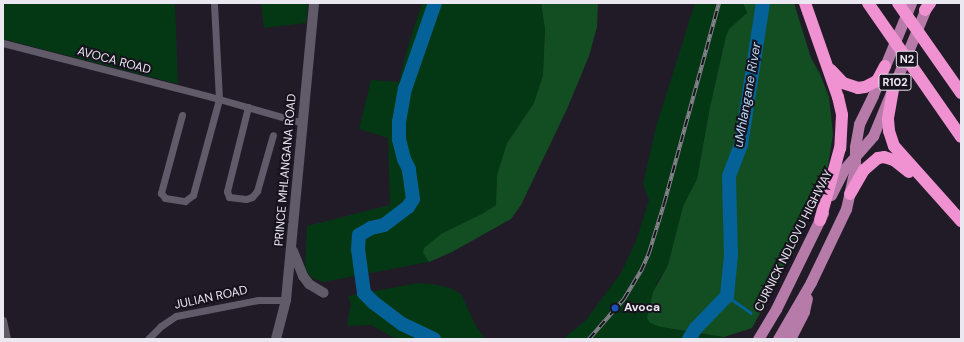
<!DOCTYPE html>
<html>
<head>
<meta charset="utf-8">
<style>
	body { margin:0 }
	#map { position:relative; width:964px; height:342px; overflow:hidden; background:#211b28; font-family:"DM Sans",sans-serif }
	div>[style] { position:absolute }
	.green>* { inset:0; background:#043714 }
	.forest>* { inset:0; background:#134e23 }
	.stream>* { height:2.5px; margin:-1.25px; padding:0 1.25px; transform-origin:1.25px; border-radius:1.25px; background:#056299 }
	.river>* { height:14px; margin:-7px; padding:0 7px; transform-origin:7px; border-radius:7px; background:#056299 }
	.street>* { height:7px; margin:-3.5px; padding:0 3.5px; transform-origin:3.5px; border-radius:3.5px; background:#605a69 }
	.secondary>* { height:10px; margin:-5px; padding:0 5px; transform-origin:5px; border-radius:5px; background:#605a69 }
	.primary>* { height:11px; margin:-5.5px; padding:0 5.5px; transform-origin:5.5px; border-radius:5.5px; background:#b67ba8 }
	.highway>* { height:12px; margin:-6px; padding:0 6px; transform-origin:6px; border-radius:6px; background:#f091d2 }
	.rail>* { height:4px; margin-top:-2px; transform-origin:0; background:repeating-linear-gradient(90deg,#17121e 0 8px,#88848f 0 16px); box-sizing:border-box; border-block:1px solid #88848f }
	.dots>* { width:11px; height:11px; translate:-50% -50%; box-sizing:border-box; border:2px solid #17121e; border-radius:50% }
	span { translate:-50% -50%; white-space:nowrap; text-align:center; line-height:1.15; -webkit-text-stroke:4px #17121e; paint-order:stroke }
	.shield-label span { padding:1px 3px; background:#17121e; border:1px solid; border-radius:3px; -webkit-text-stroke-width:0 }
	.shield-label { font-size:11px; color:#ebe8f1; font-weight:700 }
	.street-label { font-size:12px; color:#ebe8f1 }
	.poi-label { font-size:12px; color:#ebe8f1; font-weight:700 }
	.left { translate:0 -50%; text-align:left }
	.water-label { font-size:13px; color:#b5daf9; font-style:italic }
	.frame { position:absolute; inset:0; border:4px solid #ebe8f1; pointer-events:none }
</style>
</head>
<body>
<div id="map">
	<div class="green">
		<i style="clip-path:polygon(3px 3px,175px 3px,178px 84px,3px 39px)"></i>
		<i style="clip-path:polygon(261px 3px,308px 3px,306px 23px,264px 28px)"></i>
		<i style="clip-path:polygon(422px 3px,541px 3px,545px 29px,543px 75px,534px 103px,507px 143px,497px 175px,496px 205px,423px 253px,429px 262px,323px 282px,312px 278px,305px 269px,307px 226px,390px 205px,388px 138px,359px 129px,371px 80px,399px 82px,407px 49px)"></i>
		<i style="clip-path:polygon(695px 3px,743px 3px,747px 13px,730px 29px,726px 36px,710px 107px,697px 179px,683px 206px,668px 265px,656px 284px,661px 327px,724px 337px,722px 339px,563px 339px,586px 320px,621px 273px,636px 241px,649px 200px,643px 184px,656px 127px)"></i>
		<i style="clip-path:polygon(418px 283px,433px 284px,450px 288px,461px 294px,476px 326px,485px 339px,396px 339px,371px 325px,349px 326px,347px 324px,351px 305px,348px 296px)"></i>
	</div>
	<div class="forest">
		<i style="clip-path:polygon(541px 3px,598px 3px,597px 27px,589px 56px,567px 109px,521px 205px,511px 219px,452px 252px,429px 262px,423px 253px,424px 248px,441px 234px,482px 214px,496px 205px,497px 175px,507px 143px,534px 103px,543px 75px,545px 29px)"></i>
		<i style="clip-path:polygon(743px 3px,794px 3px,811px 58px,820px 74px,829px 97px,833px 134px,827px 172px,784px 268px,752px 328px,724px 337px,661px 327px,650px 323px,647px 318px,653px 292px,668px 265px,683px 206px,697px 179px,710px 107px,726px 36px,729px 29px,747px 13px)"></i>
	</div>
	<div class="stream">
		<i style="left:727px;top:296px;width:29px;rotate:35deg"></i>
	</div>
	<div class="river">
		<i style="left:434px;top:339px;width:35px;rotate:-155deg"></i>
		<i style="left:402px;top:324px;width:36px;rotate:-143deg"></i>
		<i style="left:373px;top:302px;width:13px;rotate:-135deg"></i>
		<i style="left:364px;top:293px;width:44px;rotate:-97.8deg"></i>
		<i style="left:358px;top:249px;width:14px;rotate:-86deg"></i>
		<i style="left:359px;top:235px;width:14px;rotate:-30deg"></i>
		<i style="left:371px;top:228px;width:13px;rotate:-13deg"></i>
		<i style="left:384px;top:225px;width:30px;rotate:-37deg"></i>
		<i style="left:408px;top:207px;width:9px;rotate:-58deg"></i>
		<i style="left:413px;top:199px;width:30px;rotate:-98deg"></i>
		<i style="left:409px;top:169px;width:11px;rotate:-117deg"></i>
		<i style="left:404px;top:159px;width:21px;rotate:-104deg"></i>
		<i style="left:399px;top:139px;width:17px;rotate:-90deg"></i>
		<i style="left:399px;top:122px;width:34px;rotate:-80deg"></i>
		<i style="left:405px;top:89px;width:91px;rotate:-70.8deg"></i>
		<i style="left:689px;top:339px;width:13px;rotate:-58deg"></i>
		<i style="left:696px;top:328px;width:45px;rotate:-45.9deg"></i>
		<i style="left:727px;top:296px;width:41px;rotate:-84.4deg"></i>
		<i style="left:731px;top:255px;width:79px;rotate:-91.5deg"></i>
		<i style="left:729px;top:176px;width:33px;rotate:-69deg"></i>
		<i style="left:741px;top:145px;width:144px;rotate:-81.2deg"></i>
	</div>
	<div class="street">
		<i style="left:3px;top:43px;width:223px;rotate:14.5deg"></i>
		<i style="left:219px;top:99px;width:87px;rotate:15.9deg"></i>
		<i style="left:248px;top:107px;width:87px;rotate:104deg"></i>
		<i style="left:227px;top:191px;width:6px;rotate:72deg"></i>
		<i style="left:229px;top:197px;width:17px;rotate:7deg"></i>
		<i style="left:246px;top:199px;width:6px;rotate:-18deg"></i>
		<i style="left:252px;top:197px;width:8px;rotate:-50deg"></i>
		<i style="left:257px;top:191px;width:58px;rotate:-74.1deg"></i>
		<i style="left:182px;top:115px;width:81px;rotate:105.1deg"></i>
		<i style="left:161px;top:193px;width:6px;rotate:51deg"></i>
		<i style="left:165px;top:198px;width:20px;rotate:9deg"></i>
		<i style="left:185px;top:201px;width:10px;rotate:-37deg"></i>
		<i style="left:193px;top:195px;width:99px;rotate:-74.8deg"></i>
		<i style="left:219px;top:99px;width:96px;rotate:-93deg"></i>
		<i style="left:3px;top:320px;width:19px;rotate:78deg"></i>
		<i style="left:148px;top:339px;width:18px;rotate:-45deg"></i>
		<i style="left:161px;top:326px;width:18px;rotate:-34deg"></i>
		<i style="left:176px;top:316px;width:84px;rotate:-11deg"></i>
		<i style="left:258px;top:300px;width:28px"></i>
	</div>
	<div class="secondary">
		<i style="left:293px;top:251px;width:27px;rotate:68deg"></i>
		<i style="left:303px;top:276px;width:10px;rotate:53deg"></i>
		<i style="left:309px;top:284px;width:17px;rotate:31deg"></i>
		<i style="left:276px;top:339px;width:40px;rotate:-75.6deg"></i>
		<i style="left:286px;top:300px;width:298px;rotate:-84.6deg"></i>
	</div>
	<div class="primary">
		<i style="left:831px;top:195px;width:30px;rotate:-63deg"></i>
		<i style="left:845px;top:168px;width:43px;rotate:-48.8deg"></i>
		<i style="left:873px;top:136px;width:144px;rotate:-67.5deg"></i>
		<i style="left:758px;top:339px;width:35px;rotate:-59deg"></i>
		<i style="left:776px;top:309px;width:107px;rotate:-63.9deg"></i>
		<i style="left:778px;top:339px;width:66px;rotate:-59.9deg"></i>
		<i style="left:811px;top:282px;width:81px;rotate:-64.4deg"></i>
		<i style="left:846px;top:209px;width:42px;rotate:-77.6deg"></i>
		<i style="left:855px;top:168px;width:21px;rotate:-90deg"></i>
		<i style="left:855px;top:147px;width:23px;rotate:-80deg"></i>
		<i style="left:859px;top:124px;width:32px;rotate:-64deg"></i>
		<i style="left:873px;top:95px;width:100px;rotate:-67.6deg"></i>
		<i style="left:790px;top:339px;width:31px;rotate:-63deg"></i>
		<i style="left:804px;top:311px;width:13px;rotate:-77deg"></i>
	</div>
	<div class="highway">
		<i style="left:805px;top:3px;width:100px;rotate:70.7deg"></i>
		<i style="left:838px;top:97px;width:18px;rotate:77deg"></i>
		<i style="left:842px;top:115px;width:33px;rotate:93deg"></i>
		<i style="left:840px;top:148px;width:75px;rotate:105.5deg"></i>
		<i style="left:868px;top:3px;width:163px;rotate:55.2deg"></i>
		<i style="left:898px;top:3px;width:110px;rotate:55deg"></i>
		<i style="left:925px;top:10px;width:9px;rotate:-54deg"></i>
		<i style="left:831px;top:70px;width:18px;rotate:47deg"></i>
		<i style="left:843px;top:83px;width:16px;rotate:18deg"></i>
		<i style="left:858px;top:88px;width:7px;rotate:-8deg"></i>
		<i style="left:865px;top:87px;width:13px;rotate:-27deg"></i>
		<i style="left:877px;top:81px;width:17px;rotate:-62deg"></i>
		<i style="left:894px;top:84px;width:36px;rotate:100deg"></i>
		<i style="left:888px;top:119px;width:12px;rotate:85deg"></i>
		<i style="left:889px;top:131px;width:16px;rotate:72deg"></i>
		<i style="left:894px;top:146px;width:101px;rotate:48.2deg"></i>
		<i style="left:850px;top:194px;width:28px;rotate:-60deg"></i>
		<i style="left:864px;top:170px;width:18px;rotate:-41deg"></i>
		<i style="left:878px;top:158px;width:6px;rotate:-9deg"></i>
		<i style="left:884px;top:157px;width:10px;rotate:17deg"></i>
		<i style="left:894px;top:160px;width:19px;rotate:39deg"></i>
	</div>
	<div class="rail">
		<i style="left:589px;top:339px;width:53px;rotate:-48.8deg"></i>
		<i style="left:624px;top:299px;width:33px;rotate:-59deg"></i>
		<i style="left:641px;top:271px;width:20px;rotate:-66deg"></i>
		<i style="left:649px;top:253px;width:51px;rotate:-73deg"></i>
		<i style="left:664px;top:204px;width:208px;rotate:-74.7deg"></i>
	</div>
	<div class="dots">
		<i style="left:615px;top:308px;background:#1a4fb4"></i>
	</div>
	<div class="shield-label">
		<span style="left:907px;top:59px">N2</span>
		<span style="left:895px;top:82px">R102</span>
	</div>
	<div class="street-label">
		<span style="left:114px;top:61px;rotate:15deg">AVOCA ROAD</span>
		<span style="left:286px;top:170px;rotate:-85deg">PRINCE MHLANGANA ROAD</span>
		<span style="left:794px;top:241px;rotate:-63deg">CURNICK NDLOVU HIGHWAY</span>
		<span style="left:211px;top:298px;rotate:-12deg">JULIAN ROAD</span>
	</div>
	<div class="poi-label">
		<span class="left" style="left:624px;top:308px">Avoca</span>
	</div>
	<div class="water-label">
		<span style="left:748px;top:95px;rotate:-80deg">uMhlangane River</span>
	</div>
	<div class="frame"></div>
</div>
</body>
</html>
